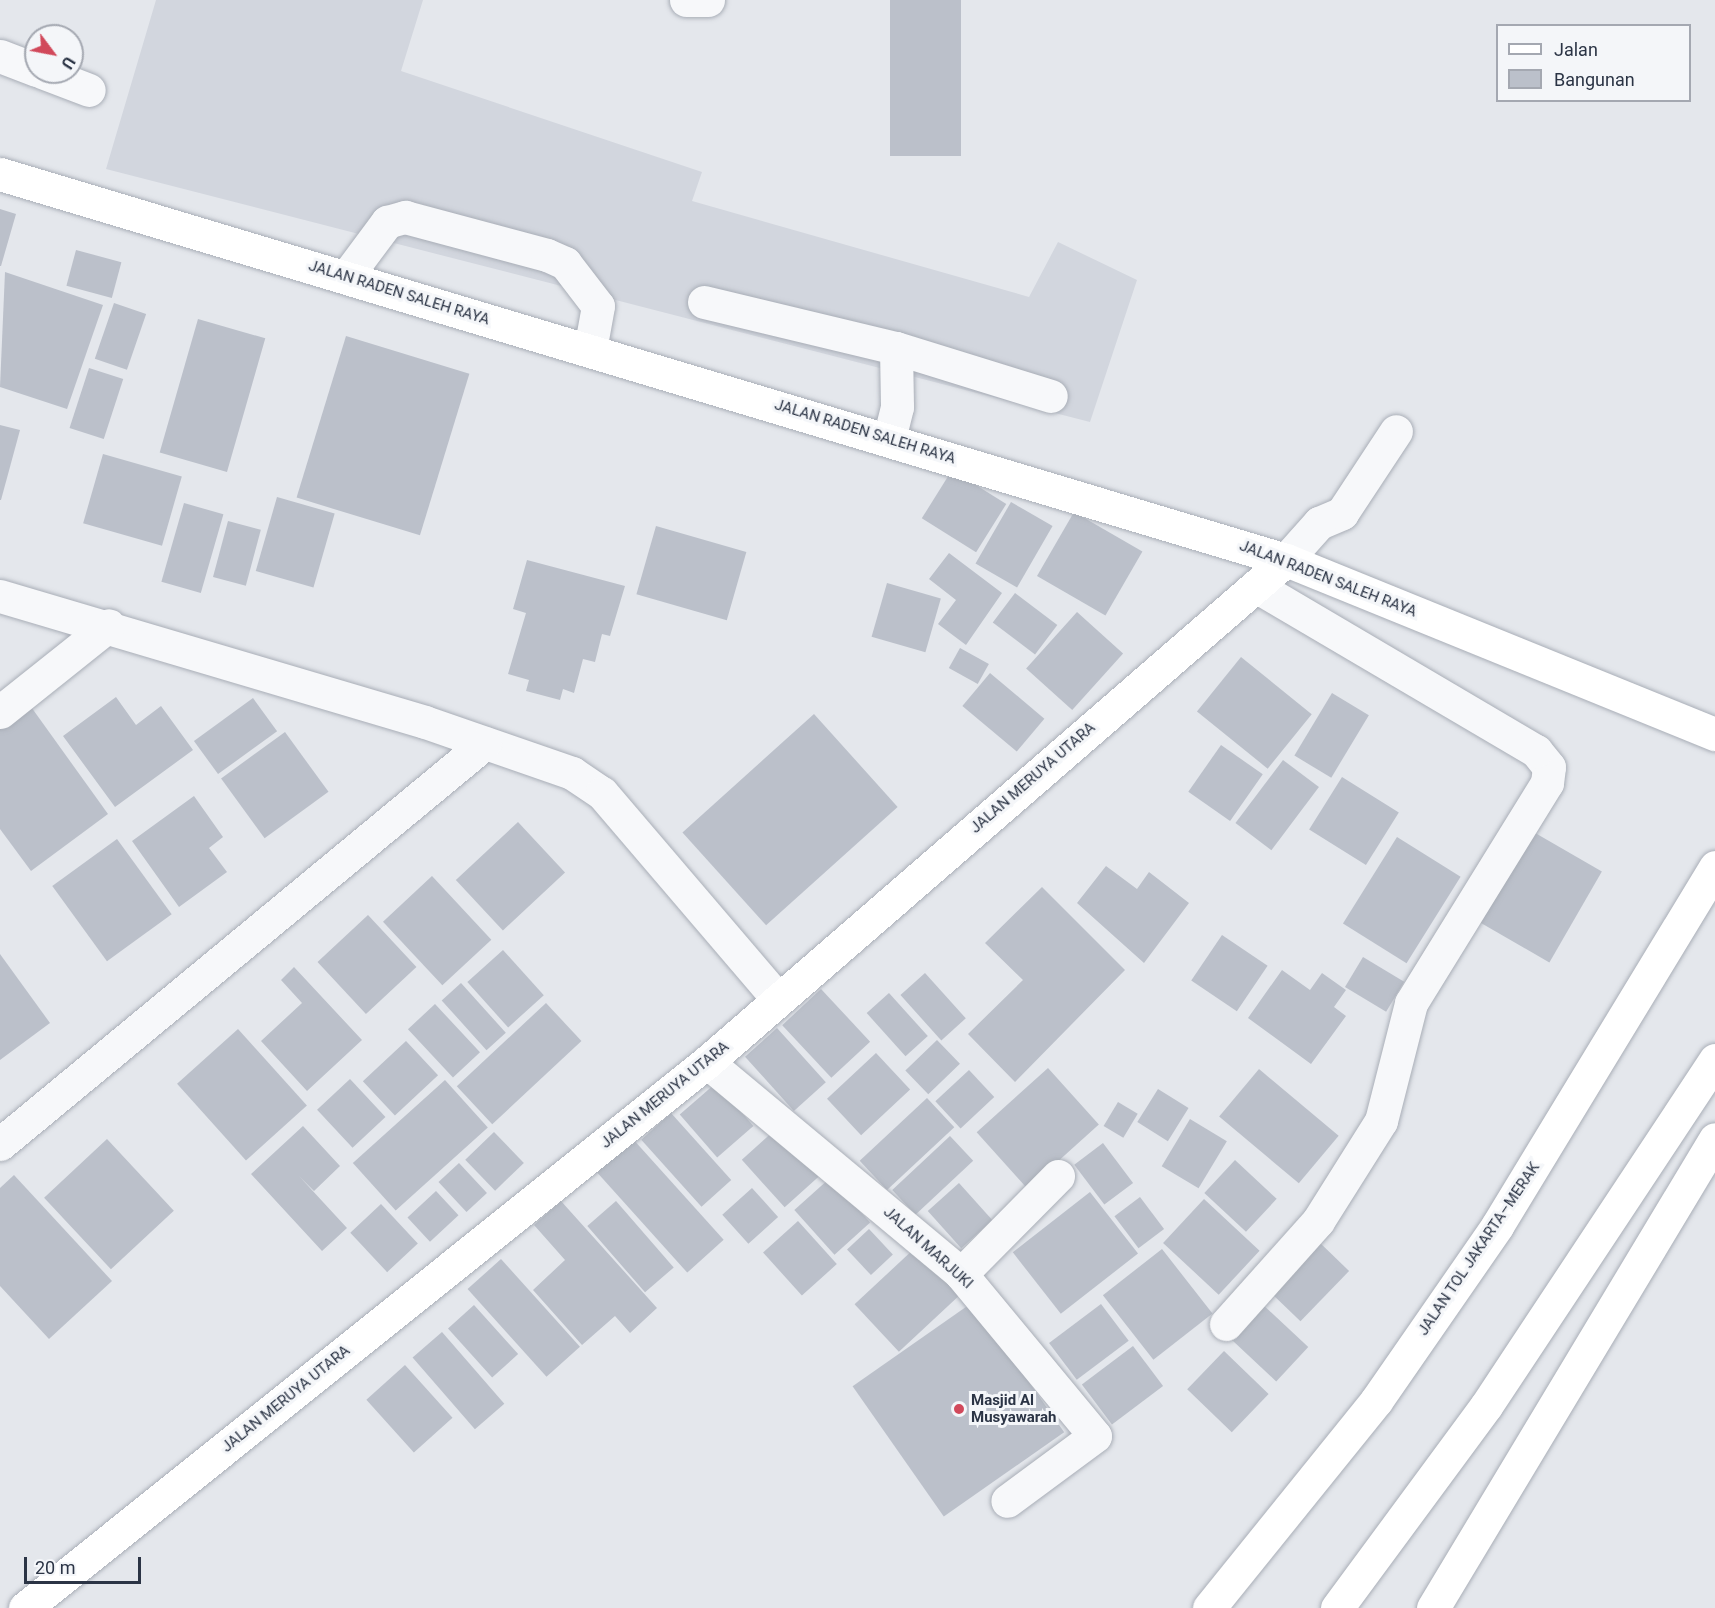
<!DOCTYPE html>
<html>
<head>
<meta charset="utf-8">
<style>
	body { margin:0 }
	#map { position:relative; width:1715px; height:1608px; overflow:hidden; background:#e4e7ec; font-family:Roboto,sans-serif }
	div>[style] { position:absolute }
	.built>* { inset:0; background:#d2d6de }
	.building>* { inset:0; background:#bbc0ca; transform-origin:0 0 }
	.roads { filter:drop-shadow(0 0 2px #a9aeb7) drop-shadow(0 0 2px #a9aeb7) }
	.minor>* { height:33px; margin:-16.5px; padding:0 16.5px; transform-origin:16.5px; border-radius:16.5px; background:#f7f8fa }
	.major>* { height:33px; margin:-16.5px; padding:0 16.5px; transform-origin:16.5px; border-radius:16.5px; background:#fff }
	.highway>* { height:33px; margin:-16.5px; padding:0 16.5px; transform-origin:16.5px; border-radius:16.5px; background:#fff }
	.dots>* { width:16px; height:16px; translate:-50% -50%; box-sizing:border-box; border:3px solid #f4f6f9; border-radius:50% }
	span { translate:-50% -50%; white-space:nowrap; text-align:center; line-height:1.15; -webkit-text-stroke:6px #f4f6f9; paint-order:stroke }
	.street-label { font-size:15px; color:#2b3445 }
	.poi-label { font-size:15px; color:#2b3445; font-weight:700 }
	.left { translate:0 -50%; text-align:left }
	.legend { position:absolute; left:1496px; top:24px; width:195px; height:78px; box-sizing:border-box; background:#f4f6f9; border:2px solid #a4a8b1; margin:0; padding:8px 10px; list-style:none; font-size:18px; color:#2b3445 }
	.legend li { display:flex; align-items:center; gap:12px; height:30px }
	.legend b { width:30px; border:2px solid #a4a8b1 }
	.north { position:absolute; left:24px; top:24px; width:60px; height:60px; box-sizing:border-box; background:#f4f6f9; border:2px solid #a4a8b1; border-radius:50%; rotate:122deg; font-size:16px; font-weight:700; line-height:24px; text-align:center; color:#2b3445 }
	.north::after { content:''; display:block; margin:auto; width:21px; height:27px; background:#d1495b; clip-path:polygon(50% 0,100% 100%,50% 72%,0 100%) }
	.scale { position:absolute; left:24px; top:1557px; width:117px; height:27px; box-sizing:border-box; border:3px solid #2b3445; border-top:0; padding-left:8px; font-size:18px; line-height:21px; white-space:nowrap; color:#2b3445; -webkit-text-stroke:4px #f4f6f9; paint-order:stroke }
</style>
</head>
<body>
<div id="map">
	<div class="built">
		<i style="clip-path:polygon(156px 0,423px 0,401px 71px,702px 172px,692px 201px,1029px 297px,1058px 242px,1137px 280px,1090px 422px,106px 169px)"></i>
	</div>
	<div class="building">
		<i style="left:890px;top:0;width:71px;height:156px"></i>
		<i style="clip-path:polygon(0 209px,16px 214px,1px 266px,0 266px)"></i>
		<i style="left:76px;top:250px;width:47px;height:37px;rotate:15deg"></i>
		<i style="clip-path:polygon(5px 272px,103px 305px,67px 409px,0 387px)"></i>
		<i style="left:114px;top:303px;width:34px;height:59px;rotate:19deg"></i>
		<i style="left:198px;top:319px;width:70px;height:139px;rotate:16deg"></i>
		<i style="left:346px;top:336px;width:129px;height:169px;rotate:17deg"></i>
		<i style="left:89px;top:368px;width:36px;height:63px;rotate:18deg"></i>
		<i style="clip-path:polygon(0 425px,20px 430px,1px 500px,0 500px)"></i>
		<i style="left:103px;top:454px;width:82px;height:72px;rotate:16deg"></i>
		<i style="left:952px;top:470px;width:64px;height:57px;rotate:32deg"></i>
		<i style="left:277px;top:497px;width:60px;height:77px;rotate:16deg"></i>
		<i style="left:1011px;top:502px;width:48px;height:71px;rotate:30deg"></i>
		<i style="left:184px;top:503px;width:41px;height:82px;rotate:16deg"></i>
		<i style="left:1074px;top:512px;width:79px;height:74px;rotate:30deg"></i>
		<i style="left:228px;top:521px;width:34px;height:58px;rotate:15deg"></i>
		<i style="left:656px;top:526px;width:94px;height:71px;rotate:16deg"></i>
		<i style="clip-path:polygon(949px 553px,1002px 593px,966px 645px,938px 624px,956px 600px,929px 579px)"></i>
		<i style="clip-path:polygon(527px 560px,625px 586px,610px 636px,602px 634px,595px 662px,583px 659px,574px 693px,563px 689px,560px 700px,526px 691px,529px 680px,508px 674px,526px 613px,513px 609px)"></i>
		<i style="left:887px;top:583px;width:56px;height:56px;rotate:16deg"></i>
		<i style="left:1015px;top:593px;width:53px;height:37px;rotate:37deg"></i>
		<i style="left:1077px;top:612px;width:62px;height:76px;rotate:42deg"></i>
		<i style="left:960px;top:648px;width:33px;height:23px;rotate:29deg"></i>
		<i style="left:1241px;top:657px;width:91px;height:70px;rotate:39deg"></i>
		<i style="left:990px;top:673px;width:71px;height:43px;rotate:40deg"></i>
		<i style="left:1332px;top:693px;width:43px;height:73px;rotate:31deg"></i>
		<i style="clip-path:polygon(116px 697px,136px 725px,161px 706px,193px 750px,115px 807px,63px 736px)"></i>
		<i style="left:253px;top:698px;width:41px;height:73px;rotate:54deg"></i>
		<i style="clip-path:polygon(29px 704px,108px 814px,31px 871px,0 829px,0 726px)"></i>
		<i style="left:814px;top:714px;width:125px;height:177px;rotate:48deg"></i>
		<i style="left:285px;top:732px;width:74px;height:79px;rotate:54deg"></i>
		<i style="left:1221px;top:745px;width:51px;height:57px;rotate:35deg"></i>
		<i style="left:1283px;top:760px;width:45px;height:79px;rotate:37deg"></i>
		<i style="left:1342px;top:777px;width:67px;height:62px;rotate:32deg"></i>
		<i style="clip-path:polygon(194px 796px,223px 837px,209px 848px,227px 872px,179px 907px,132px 841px)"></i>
		<i style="left:518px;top:822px;width:69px;height:85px;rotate:47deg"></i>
		<i style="left:1530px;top:830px;width:83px;height:105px;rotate:30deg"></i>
		<i style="left:1397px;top:837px;width:75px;height:102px;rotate:32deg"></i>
		<i style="left:117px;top:839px;width:93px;height:80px;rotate:54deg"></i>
		<i style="clip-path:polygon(1106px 866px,1137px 889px,1149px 872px,1189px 903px,1144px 963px,1077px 903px)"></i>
		<i style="left:432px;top:876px;width:87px;height:67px;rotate:47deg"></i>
		<i style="clip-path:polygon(1042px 887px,1125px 970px,1015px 1082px,968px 1034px,1023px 980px,985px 943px)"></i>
		<i style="left:368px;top:915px;width:71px;height:69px;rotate:47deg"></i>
		<i style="left:1222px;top:935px;width:55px;height:55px;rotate:34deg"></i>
		<i style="left:503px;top:950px;width:61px;height:48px;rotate:48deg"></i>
		<i style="clip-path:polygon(0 954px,50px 1023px,0 1060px)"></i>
		<i style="left:1363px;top:957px;width:48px;height:35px;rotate:31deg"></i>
		<i style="clip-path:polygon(294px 967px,362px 1040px,307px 1091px,261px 1041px,302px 1003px,281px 980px)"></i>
		<i style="clip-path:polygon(1282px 970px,1310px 990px,1322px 973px,1346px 990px,1334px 1007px,1346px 1016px,1311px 1064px,1248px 1018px)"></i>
		<i style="left:925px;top:973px;width:61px;height:33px;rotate:48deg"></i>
		<i style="left:461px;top:983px;width:67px;height:26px;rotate:48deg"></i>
		<i style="left:821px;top:989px;width:72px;height:53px;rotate:47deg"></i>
		<i style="left:889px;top:993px;width:58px;height:30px;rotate:48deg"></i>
		<i style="left:546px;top:1003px;width:52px;height:122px;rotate:47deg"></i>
		<i style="left:435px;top:1004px;width:66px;height:37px;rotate:47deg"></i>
		<i style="left:777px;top:1028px;width:73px;height:43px;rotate:48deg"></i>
		<i style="left:238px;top:1029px;width:103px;height:82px;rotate:48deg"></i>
		<i style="left:937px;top:1040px;width:33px;height:44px;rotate:46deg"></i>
		<i style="left:406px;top:1041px;width:47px;height:59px;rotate:47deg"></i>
		<i style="left:876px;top:1053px;width:50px;height:67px;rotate:47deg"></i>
		<i style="left:1048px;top:1068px;width:76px;height:96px;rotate:48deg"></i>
		<i style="left:1259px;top:1069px;width:104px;height:62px;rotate:40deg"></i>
		<i style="left:969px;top:1070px;width:37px;height:46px;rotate:47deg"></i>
		<i style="left:350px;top:1079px;width:52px;height:45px;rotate:47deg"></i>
		<i style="left:445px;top:1080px;width:64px;height:124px;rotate:48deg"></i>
		<i style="left:716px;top:1083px;width:57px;height:48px;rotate:49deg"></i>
		<i style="left:1158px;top:1089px;width:36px;height:39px;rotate:32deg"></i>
		<i style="left:927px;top:1098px;width:40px;height:92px;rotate:47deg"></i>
		<i style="left:1118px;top:1102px;width:23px;height:28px;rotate:31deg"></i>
		<i style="left:671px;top:1113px;width:90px;height:40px;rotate:48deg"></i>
		<i style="left:1190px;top:1119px;width:43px;height:55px;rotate:31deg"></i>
		<i style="clip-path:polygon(303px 1126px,340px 1166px,314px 1191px,299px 1176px,347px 1228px,322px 1251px,251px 1174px)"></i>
		<i style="left:776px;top:1129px;width:64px;height:46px;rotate:48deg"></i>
		<i style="left:494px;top:1132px;width:43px;height:40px;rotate:46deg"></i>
		<i style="left:950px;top:1136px;width:34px;height:79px;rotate:47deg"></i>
		<i style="left:632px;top:1138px;width:137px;height:49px;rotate:48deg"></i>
		<i style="left:107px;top:1139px;width:98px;height:86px;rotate:47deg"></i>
		<i style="left:1103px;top:1143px;width:50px;height:36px;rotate:53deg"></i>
		<i style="left:1235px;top:1160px;width:57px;height:45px;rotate:43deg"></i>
		<i style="left:459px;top:1163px;width:41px;height:28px;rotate:47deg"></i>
		<i style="clip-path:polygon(14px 1175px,112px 1281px,49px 1339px,0 1286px,0 1188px)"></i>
		<i style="left:830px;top:1178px;width:60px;height:48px;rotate:48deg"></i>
		<i style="left:959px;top:1183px;width:50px;height:42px;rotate:48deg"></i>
		<i style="left:752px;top:1188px;width:39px;height:40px;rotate:48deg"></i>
		<i style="left:436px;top:1191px;width:33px;height:39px;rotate:47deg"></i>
		<i style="left:1090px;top:1192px;width:78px;height:98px;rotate:52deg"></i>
		<i style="left:1140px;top:1197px;width:40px;height:32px;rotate:53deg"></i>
		<i style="left:1204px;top:1199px;width:76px;height:60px;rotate:43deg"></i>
		<i style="clip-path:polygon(561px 1201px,657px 1308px,630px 1333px,615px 1316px,582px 1345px,533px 1290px,565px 1260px,534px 1225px)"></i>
		<i style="left:616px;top:1201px;width:88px;height:38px;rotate:49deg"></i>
		<i style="left:381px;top:1204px;width:54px;height:42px;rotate:47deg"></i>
		<i style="left:798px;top:1221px;width:58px;height:47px;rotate:48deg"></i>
		<i style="left:869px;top:1229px;width:35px;height:30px;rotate:47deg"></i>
		<i style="left:1316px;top:1239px;width:46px;height:70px;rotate:44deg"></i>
		<i style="left:916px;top:1247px;width:65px;height:84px;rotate:47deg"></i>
		<i style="left:1162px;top:1249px;width:82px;height:75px;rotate:52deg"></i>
		<i style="left:501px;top:1259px;width:118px;height:45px;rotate:48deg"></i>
		<i style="left:973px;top:1302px;width:159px;height:147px;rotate:55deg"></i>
		<i style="left:1260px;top:1302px;width:66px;height:47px;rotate:43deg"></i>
		<i style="left:1101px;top:1304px;width:46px;height:65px;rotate:53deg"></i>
		<i style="left:474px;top:1305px;width:66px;height:35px;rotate:48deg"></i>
		<i style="left:442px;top:1332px;width:95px;height:39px;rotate:49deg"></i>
		<i style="left:1133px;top:1346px;width:50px;height:64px;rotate:53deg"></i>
		<i style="left:1224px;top:1351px;width:62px;height:53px;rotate:44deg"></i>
		<i style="left:405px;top:1365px;width:71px;height:52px;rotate:48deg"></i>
	</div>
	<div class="roads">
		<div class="minor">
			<i style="left:686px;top:0;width:22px"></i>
			<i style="left:0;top:56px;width:39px;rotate:21deg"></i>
			<i style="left:42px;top:72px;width:50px;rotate:21deg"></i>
			<i style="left:346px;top:277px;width:69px;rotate:-53.3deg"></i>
			<i style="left:387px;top:222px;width:19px;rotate:-16deg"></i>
			<i style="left:405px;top:217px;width:147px;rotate:15deg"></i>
			<i style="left:547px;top:255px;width:20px;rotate:24deg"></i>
			<i style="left:565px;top:263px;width:54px;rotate:52.5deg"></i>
			<i style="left:598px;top:306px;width:45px;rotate:100.3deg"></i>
			<i style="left:704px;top:302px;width:197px;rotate:13.5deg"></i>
			<i style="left:896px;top:348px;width:59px;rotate:89deg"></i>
			<i style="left:897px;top:407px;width:34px;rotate:104deg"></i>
			<i style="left:896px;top:348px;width:162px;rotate:17.2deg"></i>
			<i style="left:1286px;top:560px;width:50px;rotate:-48.3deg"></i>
			<i style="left:1319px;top:523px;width:25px;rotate:-23deg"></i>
			<i style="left:1342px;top:513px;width:98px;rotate:-56.6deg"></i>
			<i style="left:0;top:596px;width:443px;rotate:16.5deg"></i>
			<i style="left:425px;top:722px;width:156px;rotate:19.1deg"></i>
			<i style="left:572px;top:773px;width:36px;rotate:34deg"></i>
			<i style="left:602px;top:793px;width:271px;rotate:49.5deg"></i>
			<i style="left:0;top:712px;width:139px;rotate:-38.6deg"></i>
			<i style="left:707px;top:1062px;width:331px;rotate:39.8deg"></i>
			<i style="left:961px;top:1274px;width:210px;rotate:50.4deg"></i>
			<i style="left:1095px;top:1436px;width:109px;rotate:143.5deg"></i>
			<i style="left:0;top:1144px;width:629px;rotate:-39.58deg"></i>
			<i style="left:961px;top:1274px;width:138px;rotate:-45.3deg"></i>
			<i style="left:1226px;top:1324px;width:138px;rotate:-48.2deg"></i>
			<i style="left:1318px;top:1221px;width:118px;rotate:-57.8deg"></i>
			<i style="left:1381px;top:1121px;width:122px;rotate:-75.7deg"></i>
			<i style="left:1411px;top:1003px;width:259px;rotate:-58.3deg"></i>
			<i style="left:1547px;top:783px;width:16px;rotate:-83deg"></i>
			<i style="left:1549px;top:767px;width:21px;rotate:-129deg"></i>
			<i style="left:1536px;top:751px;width:325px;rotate:-149.5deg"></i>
		</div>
		<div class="major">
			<i style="left:0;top:174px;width:1343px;rotate:16.71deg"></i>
			<i style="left:1286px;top:560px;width:463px;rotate:22.1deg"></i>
			<i style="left:25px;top:1608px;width:874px;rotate:-38.68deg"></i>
			<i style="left:707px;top:1062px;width:766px;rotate:-40.93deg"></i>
		</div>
		<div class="highway">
			<i style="left:1209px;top:1608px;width:266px;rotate:-51.1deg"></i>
			<i style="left:1376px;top:1401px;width:213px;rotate:-55.3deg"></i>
			<i style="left:1497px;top:1226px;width:420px;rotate:-58.7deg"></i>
			<i style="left:1337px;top:1608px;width:251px;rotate:-53.6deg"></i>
			<i style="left:1486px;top:1406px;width:415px;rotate:-56.5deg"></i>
			<i style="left:1433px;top:1608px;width:547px;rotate:-58.98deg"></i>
		</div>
	</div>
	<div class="dots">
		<i style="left:959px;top:1409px;background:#d1495b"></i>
	</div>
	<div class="street-label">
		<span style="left:399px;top:293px;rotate:17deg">JALAN RADEN SALEH RAYA</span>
		<span style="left:865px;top:432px;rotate:17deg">JALAN RADEN SALEH RAYA</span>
		<span style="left:1328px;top:579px;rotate:21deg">JALAN RADEN SALEH RAYA</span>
		<span style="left:1033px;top:778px;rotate:-41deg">JALAN MERUYA UTARA</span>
		<span style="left:665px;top:1095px;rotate:-39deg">JALAN MERUYA UTARA</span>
		<span style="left:928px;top:1248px;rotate:42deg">JALAN MARJUKI</span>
		<span style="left:1479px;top:1249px;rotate:-56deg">JALAN TOL JAKARTA–MERAK</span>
		<span style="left:286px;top:1399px;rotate:-39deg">JALAN MERUYA UTARA</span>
	</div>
	<div class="poi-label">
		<span class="left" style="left:971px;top:1409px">Masjid Al<br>Musyawarah</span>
	</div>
	<ul class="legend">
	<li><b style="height:8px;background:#fff"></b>Jalan</li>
	<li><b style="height:16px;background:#bbc0ca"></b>Bangunan</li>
	</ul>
	<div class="north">U</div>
	<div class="scale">20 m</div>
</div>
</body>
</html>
